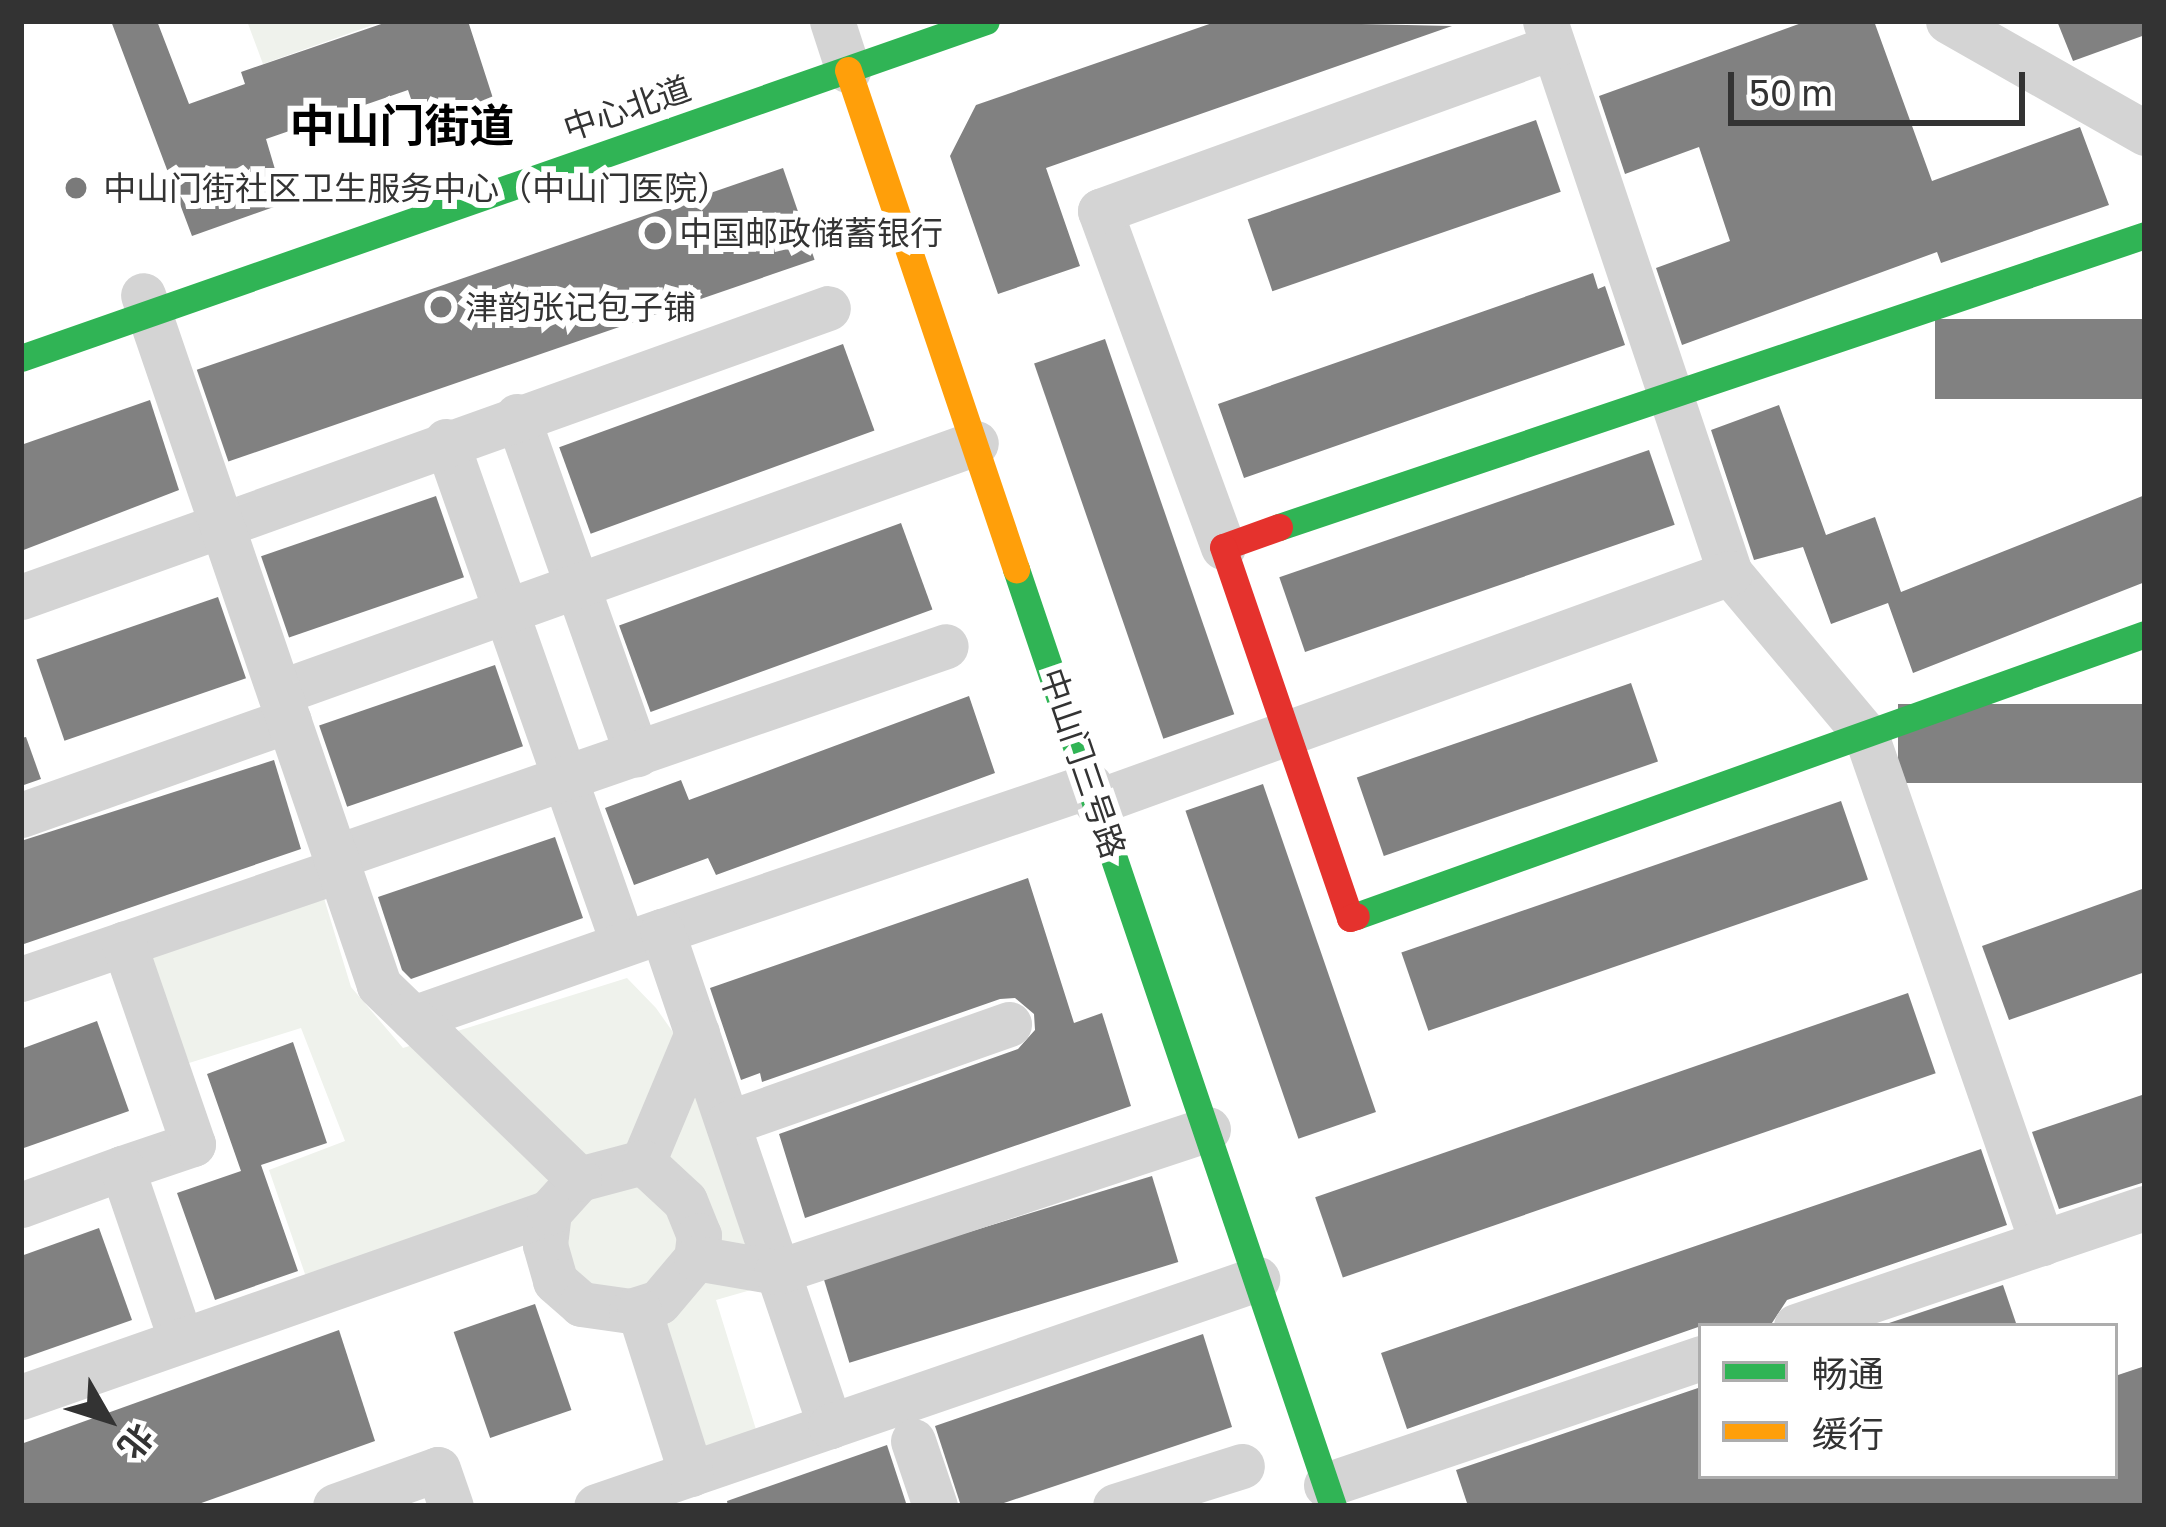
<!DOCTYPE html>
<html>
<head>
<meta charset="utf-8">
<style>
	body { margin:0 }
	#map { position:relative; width:2166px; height:1527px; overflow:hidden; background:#fff; font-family:"Golos Text","Noto Sans SC",sans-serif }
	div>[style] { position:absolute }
	.green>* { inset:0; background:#eff2ec }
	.building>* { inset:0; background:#818181; transform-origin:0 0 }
	.street>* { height:45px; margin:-22.5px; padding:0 22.5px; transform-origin:22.5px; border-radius:22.5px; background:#d4d4d4 }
	.fast>* { height:27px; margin:-13.5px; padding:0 13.5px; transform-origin:13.5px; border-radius:13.5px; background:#30b455 }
	.slow>* { height:27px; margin:-13.5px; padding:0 13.5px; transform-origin:13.5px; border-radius:13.5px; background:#ff9f0a }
	.jam>* { height:27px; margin:-13.5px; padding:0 13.5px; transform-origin:13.5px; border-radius:13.5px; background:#e5322d }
	.dots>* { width:33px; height:33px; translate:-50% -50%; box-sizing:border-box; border:6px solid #fff; border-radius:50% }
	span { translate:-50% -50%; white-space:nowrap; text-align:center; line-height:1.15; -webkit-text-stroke:12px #fff; paint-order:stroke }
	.street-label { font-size:33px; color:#333 }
	.poi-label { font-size:33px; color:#333 }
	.left { translate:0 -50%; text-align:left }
	.district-label { font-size:45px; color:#000; font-weight:700 }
	.frame { position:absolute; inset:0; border:24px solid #333; pointer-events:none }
	.legend { position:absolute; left:1698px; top:1323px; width:420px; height:156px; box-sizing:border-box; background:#fff; border:3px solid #adadad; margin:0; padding:15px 21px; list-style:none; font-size:36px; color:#333 }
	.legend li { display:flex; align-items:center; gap:24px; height:60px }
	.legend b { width:60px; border:3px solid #adadad }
	.north { position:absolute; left:48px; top:1359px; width:120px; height:120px; -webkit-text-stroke:9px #fff; paint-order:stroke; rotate:129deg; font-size:33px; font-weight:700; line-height:48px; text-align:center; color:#333 }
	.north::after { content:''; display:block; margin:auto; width:42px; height:54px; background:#333; clip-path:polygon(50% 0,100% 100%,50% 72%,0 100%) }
	.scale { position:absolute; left:1728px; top:72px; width:297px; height:54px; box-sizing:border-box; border:6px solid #333; border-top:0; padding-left:15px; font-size:36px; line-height:42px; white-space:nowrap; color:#333; -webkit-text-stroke:9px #fff; paint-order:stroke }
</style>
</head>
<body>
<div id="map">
	<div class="green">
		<i style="clip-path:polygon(247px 21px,384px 21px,263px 64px)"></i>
		<i style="clip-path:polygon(323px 895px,351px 987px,403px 1048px,627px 978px,656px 1008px,696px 1065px,765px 1286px,716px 1300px,758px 1436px,696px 1457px,654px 1319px,604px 1324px,525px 1244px,305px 1274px,269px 1170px,345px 1141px,301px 1028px,189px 1063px,150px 958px)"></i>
	</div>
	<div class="building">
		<i style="clip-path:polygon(111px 21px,157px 21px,189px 104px,245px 84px,241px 72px,390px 21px,468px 21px,500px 120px,426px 144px,408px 90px,266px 139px,285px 203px,192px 236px)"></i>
		<i style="clip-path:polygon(1218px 21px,1452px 26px,1046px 168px,1080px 266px,998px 294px,950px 156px,976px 105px)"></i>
		<i style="clip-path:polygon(1807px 21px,1874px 21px,1932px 181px,2080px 127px,2109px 205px,1941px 263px,1937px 252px,1682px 345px,1656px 268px,1730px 241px,1699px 147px,1625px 174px,1599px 96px)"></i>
		<i style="clip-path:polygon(2057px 21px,2145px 21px,2145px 35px,2073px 61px)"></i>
		<i style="left:1536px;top:120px;width:76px;height:305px;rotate:71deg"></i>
		<i style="left:783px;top:168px;width:97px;height:620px;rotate:71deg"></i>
		<i style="clip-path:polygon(1593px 273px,1598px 289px,1605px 286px,1625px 345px,1244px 478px,1218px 404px)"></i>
		<i style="left:2145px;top:319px;width:80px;height:210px;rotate:90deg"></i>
		<i style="left:1105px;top:339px;width:397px;height:75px;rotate:71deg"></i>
		<i style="left:843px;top:344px;width:92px;height:302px;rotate:70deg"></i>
		<i style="clip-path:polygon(150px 400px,179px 490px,21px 551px,21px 445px)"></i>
		<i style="clip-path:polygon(1779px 405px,1826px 535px,1875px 517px,1901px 592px,2145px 495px,2145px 582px,1913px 673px,1888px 603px,1831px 624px,1803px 547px,1754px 560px,1711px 430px)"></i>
		<i style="left:1649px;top:450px;width:79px;height:391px;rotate:71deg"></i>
		<i style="left:436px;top:496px;width:86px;height:185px;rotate:71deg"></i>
		<i style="left:901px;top:523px;width:92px;height:300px;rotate:70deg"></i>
		<i style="left:218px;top:597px;width:86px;height:192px;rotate:71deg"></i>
		<i style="left:495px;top:665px;width:86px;height:186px;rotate:71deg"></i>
		<i style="left:1631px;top:683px;width:83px;height:290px;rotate:71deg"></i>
		<i style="clip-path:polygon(969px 696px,995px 773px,716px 875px,708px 858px,634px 885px,605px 808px,681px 780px,689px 800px)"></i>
		<i style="left:2145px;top:704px;width:79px;height:247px;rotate:90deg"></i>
		<i style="clip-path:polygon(26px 737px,41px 779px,21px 786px,21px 738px)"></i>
		<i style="clip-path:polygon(274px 760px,301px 849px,21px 945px,21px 841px)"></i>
		<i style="left:1263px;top:784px;width:347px;height:82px;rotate:71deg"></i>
		<i style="left:1841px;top:801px;width:83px;height:465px;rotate:71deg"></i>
		<i style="clip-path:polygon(555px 837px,583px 918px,411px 979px,402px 970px,378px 897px)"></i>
		<i style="clip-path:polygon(1028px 878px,1074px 1023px,1102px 1013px,1131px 1106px,805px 1218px,779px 1134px,1018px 1049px,1035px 1030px,1034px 1014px,1015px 998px,1000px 999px,762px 1082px,760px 1073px,741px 1080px,710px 988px)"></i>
		<i style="clip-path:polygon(2145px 888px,2145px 972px,2009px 1020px,1982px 946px)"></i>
		<i style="left:1908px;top:993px;width:85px;height:627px;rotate:71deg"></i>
		<i style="clip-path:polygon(97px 1021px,129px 1111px,21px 1149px,21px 1049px)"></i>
		<i style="clip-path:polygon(293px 1042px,327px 1143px,261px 1165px,298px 1271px,215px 1300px,177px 1193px,241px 1171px,207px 1074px)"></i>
		<i style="clip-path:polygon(2145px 1094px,2145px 1182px,2059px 1209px,2032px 1132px)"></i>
		<i style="clip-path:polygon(1981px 1149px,2007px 1225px,1787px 1300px,1770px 1326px,1701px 1326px,1407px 1429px,1381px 1353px)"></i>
		<i style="left:1152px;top:1176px;width:90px;height:344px;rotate:73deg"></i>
		<i style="clip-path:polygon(99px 1228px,132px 1320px,21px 1359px,21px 1256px)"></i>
		<i style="clip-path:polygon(2003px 1285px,2017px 1326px,1880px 1326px)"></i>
		<i style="left:535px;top:1304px;width:112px;height:86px;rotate:71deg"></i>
		<i style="clip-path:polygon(339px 1330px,375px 1441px,193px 1506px,21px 1506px,21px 1444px)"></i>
		<i style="clip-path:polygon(1203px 1334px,1232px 1427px,995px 1506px,961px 1506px,935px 1426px)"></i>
		<i style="clip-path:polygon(2145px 1366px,2145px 1506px,1468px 1506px,1456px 1470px,1701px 1387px,1701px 1476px,2115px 1476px,2115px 1376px)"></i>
		<i style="clip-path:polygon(887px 1445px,907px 1506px,728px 1506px,727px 1501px)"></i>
	</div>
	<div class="street">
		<i style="left:832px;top:21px;width:52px;rotate:71.9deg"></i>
		<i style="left:1545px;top:21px;width:582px;rotate:71.47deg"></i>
		<i style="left:1730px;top:573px;width:212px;rotate:50deg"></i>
		<i style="left:1866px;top:735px;width:538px;rotate:70.89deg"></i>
		<i style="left:1948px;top:21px;width:227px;rotate:29.6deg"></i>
		<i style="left:517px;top:416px;width:359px;rotate:70.5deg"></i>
		<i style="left:446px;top:441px;width:533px;rotate:70.61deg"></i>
		<i style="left:1223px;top:547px;width:358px;rotate:-110.1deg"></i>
		<i style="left:1100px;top:211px;width:482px;rotate:-19.9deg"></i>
		<i style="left:21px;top:597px;width:857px;rotate:-19.7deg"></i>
		<i style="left:280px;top:692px;width:739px;rotate:-19.69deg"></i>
		<i style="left:1096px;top:802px;width:674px;rotate:-19.86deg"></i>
		<i style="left:21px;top:815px;width:284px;rotate:-19.5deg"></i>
		<i style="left:335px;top:857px;width:646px;rotate:-19.05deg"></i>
		<i style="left:662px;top:931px;width:452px;rotate:-18.8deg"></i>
		<i style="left:21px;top:979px;width:337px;rotate:-18.9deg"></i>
		<i style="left:413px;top:1018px;width:264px;rotate:-19.3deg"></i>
		<i style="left:662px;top:931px;width:523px;rotate:71.25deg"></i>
		<i style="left:830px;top:1426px;width:247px;rotate:161.1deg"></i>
		<i style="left:728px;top:1123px;width:298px;rotate:-19.4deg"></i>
		<i style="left:643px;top:1162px;width:140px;rotate:-67.3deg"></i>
		<i style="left:122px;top:1168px;width:75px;rotate:-18.7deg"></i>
		<i style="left:193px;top:1144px;width:212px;rotate:-109deg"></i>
		<i style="left:579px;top:1179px;width:66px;rotate:-14.9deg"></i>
		<i style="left:643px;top:1162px;width:57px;rotate:42.9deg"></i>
		<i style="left:685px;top:1201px;width:37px;rotate:68deg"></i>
		<i style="left:699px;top:1235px;width:23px;rotate:97deg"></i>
		<i style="left:21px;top:1205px;width:108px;rotate:-20.1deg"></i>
		<i style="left:122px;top:1168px;width:179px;rotate:71.1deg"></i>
		<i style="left:549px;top:1212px;width:33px;rotate:97deg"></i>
		<i style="left:545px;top:1245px;width:37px;rotate:74deg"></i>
		<i style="left:555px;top:1281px;width:35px;rotate:41deg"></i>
		<i style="left:581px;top:1304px;width:50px;rotate:8deg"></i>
		<i style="left:631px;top:1311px;width:29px;rotate:-18deg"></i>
		<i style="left:659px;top:1302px;width:57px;rotate:-49.9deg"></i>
		<i style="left:696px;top:1258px;width:81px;rotate:9.9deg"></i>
		<i style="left:776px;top:1272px;width:455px;rotate:-18.3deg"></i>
		<i style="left:639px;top:1310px;width:172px;rotate:72.4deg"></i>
		<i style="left:1796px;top:1326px;width:368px;rotate:-18.7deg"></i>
		<i style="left:21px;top:1397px;width:559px;rotate:-19.31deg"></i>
		<i style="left:549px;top:1212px;width:45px;rotate:-47.7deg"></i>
		<i style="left:579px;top:1179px;width:279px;rotate:-135.9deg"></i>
		<i style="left:379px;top:985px;width:729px;rotate:-108.88deg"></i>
		<i style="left:830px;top:1426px;width:452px;rotate:-19deg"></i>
		<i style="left:913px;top:1441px;width:69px;rotate:71.3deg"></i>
		<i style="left:1326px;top:1485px;width:396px;rotate:-18.7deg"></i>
		<i style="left:335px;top:1506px;width:109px;rotate:-19.8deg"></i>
		<i style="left:438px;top:1469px;width:39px;rotate:71deg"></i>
		<i style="left:1115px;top:1506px;width:133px;rotate:-17.5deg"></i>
	</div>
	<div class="fast">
		<i style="left:21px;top:358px;width:1022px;rotate:-19.25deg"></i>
		<i style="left:1279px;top:527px;width:914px;rotate:-18.63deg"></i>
		<i style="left:1016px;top:569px;width:989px;rotate:71.31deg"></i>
		<i style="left:1356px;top:916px;width:838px;rotate:-19.67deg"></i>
	</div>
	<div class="slow">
		<i style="left:848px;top:70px;width:527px;rotate:71.39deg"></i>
	</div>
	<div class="jam">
		<i style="left:1279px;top:527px;width:59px;rotate:160.3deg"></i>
		<i style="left:1223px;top:547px;width:392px;rotate:71.1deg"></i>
		<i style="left:1350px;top:918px;width:6px;rotate:-18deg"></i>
	</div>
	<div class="dots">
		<i style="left:76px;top:188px;background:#7a7a7a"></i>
		<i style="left:655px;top:233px;background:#7a7a7a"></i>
		<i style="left:441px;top:307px;background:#7a7a7a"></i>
	</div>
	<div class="street-label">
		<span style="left:627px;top:108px;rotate:-19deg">中心北道</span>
		<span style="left:1083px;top:763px;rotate:71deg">中山门三号路</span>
	</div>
	<div class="poi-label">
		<span class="left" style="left:103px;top:188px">中山门街社区卫生服务中心（中山门医院）</span>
		<span class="left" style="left:679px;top:233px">中国邮政储蓄银行</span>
		<span class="left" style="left:465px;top:307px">津韵张记包子铺</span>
	</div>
	<div class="district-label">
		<span style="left:402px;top:126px">中山门街道</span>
	</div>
	<div class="frame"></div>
	<ul class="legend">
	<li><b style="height:15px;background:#30b455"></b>畅通</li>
	<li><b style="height:15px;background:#ff9f0a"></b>缓行</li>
	</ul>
	<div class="north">北</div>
	<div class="scale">50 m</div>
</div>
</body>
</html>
